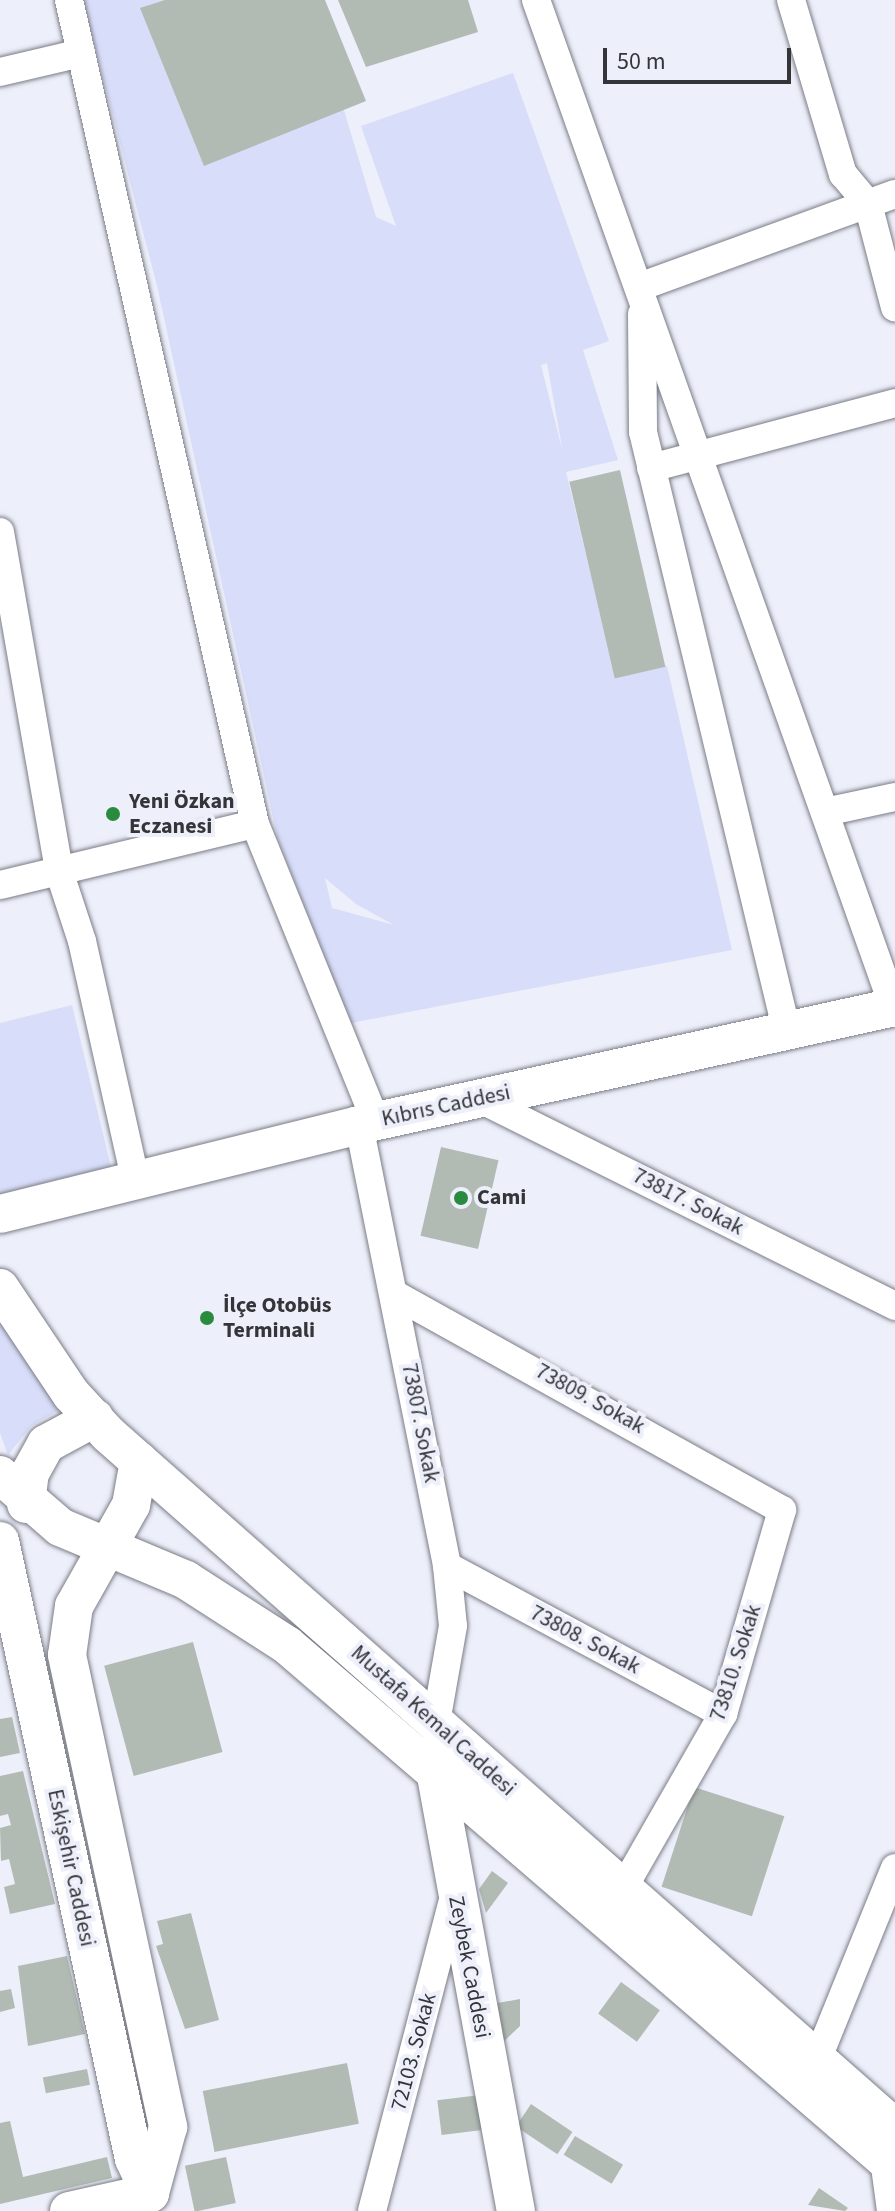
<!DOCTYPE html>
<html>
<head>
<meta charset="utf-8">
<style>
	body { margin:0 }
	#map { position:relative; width:895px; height:2211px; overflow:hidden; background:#edeffa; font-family:"Source Sans 3",sans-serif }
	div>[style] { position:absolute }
	.green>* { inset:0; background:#d8ddf9 }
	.building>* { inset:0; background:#b2bbb3; transform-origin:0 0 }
	.roads { filter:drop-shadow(0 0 2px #7a7d86) drop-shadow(0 0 2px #7a7d86) }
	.street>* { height:28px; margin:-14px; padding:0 14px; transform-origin:14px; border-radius:14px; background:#fff }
	.secondary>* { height:38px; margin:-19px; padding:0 19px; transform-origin:19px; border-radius:19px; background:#fff }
	.dots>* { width:22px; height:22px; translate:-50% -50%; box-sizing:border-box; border:4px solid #edeffa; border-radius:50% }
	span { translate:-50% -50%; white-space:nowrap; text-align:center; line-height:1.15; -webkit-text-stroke:8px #edeffa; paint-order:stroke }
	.poi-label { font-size:22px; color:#343539; font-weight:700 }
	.left { translate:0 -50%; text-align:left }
	.street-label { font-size:22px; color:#343539 }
	.scale { position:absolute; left:603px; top:48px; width:188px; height:36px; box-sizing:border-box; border:4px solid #343539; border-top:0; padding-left:10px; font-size:24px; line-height:28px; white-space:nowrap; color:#343539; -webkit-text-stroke:6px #edeffa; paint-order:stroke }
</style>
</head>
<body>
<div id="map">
	<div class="green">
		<i style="clip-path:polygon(evenodd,83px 0,311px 0,376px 217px,396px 226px,361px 126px,513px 73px,609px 341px,583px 350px,618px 460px,566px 472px,616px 678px,667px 666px,732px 950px,351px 1023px,278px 840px,157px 286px,83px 0,547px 363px,563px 453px,541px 365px,547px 363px,83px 0,325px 878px,356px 904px,394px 925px,332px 908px,325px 878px)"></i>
		<i style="clip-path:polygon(72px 1005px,111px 1167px,0 1194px,0 1023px)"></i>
		<i style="clip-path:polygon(0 1320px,61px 1409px,31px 1426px,8px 1455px,0 1433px)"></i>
	</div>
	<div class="building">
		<i style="clip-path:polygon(165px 0,325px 0,366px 101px,204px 166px,140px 8px)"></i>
		<i style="clip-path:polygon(338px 0,468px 0,478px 32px,366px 67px)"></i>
		<i style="left:620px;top:470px;width:202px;height:52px;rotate:77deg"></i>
		<i style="left:441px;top:1147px;width:59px;height:91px;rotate:13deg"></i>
		<i style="left:193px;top:1642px;width:114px;height:92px;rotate:75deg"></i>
		<i style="clip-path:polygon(12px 1717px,20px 1753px,0 1757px,0 1719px)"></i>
		<i style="clip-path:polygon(23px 1771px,55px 1904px,10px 1914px,4px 1887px,15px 1884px,9px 1859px,1px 1861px,0 1828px,11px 1825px,8px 1814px,0 1816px,0 1776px)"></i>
		<i style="left:694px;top:1787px;width:95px;height:105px;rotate:18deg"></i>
		<i style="clip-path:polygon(492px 1871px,508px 1883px,486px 1913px,479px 1889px)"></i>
		<i style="clip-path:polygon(191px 1913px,219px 2020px,185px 2029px,156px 1946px,163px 1944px,157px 1921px)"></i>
		<i style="clip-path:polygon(67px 1956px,85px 2034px,28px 2046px,18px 1966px)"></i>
		<i style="left:621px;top:1982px;width:48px;height:39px;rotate:36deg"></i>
		<i style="clip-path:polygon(11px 1989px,15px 2008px,0 2012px,0 1991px)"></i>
		<i style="clip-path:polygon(520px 1999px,520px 2026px,500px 2045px,492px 2004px)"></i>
		<i style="left:347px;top:2063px;width:62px;height:147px;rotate:79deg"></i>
		<i style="left:87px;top:2069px;width:16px;height:45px;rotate:79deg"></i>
		<i style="left:480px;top:2095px;width:35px;height:43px;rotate:83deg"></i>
		<i style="left:531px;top:2104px;width:50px;height:27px;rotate:34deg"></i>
		<i style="clip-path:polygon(10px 2121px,23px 2177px,107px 2157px,112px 2178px,0 2204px,0 2123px)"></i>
		<i style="left:575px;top:2136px;width:56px;height:22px;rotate:31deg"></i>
		<i style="left:226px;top:2157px;width:47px;height:42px;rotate:78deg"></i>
		<i style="clip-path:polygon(819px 2188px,848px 2208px,845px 2211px,808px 2205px)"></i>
	</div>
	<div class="roads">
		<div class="street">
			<i style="left:69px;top:0;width:845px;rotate:77.28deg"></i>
			<i style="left:255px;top:824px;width:322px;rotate:67.9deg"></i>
			<i style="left:536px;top:0;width:1073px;rotate:70.45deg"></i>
			<i style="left:791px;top:0;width:182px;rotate:73.4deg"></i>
			<i style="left:843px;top:174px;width:39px;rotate:50deg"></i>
			<i style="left:868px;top:204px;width:107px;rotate:75.4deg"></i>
			<i style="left:0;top:72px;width:83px;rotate:-13.2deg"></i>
			<i style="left:642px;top:286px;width:269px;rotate:-20deg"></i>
			<i style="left:642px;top:314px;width:118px;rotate:89.5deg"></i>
			<i style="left:643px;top:432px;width:613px;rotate:76.51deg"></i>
			<i style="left:651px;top:468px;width:253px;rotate:-14.9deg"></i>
			<i style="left:0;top:532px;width:344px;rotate:80.1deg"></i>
			<i style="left:59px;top:871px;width:74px;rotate:71.8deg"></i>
			<i style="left:82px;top:941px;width:248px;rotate:77.4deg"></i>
			<i style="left:825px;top:812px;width:72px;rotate:-12.1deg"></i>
			<i style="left:0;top:885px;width:262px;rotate:-13.5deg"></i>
			<i style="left:480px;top:1099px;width:464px;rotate:26.5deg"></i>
			<i style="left:359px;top:1125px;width:450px;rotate:78.7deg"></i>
			<i style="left:447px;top:1566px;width:60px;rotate:84.3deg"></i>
			<i style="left:453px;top:1626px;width:97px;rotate:100deg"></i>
			<i style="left:394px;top:1294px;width:444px;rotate:29.1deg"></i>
			<i style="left:782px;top:1510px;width:212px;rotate:106.1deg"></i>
			<i style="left:723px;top:1714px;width:203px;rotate:119.8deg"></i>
			<i style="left:447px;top:1566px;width:313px;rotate:28.2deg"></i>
			<i style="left:817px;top:2060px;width:207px;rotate:-67.9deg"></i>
			<i style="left:884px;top:2159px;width:52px;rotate:82.3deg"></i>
			<i style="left:372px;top:2211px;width:325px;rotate:-75.4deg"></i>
		</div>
		<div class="secondary">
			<i style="left:0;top:1214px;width:370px;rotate:-13.9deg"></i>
			<i style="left:359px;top:1125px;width:549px;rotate:-12.42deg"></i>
			<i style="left:0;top:1288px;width:128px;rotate:56.2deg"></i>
			<i style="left:71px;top:1394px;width:54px;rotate:47.2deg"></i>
			<i style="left:108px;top:1434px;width:1049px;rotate:41.41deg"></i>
			<i style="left:139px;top:1461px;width:45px;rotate:100.3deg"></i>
			<i style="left:131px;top:1505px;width:116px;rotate:119.4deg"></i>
			<i style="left:74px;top:1606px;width:49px;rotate:98.1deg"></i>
			<i style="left:67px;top:1655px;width:483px;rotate:77.9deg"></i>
			<i style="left:168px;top:2127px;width:68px;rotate:105.3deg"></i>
			<i style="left:0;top:1475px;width:79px;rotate:40.9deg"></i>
			<i style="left:60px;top:1527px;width:137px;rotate:22.8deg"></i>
			<i style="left:186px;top:1580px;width:120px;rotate:32.8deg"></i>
			<i style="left:287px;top:1645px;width:802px;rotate:40.7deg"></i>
			<i style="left:26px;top:1504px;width:31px;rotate:-83deg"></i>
			<i style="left:30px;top:1473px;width:33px;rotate:-61deg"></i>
			<i style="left:46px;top:1444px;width:55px;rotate:-28.4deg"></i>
			<i style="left:0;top:1541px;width:632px;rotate:77.77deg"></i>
			<i style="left:134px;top:2159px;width:38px;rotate:65deg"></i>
			<i style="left:432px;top:1754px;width:465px;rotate:79.6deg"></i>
			<i style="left:69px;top:2211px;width:83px;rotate:-12.5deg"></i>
		</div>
	</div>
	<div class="dots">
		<i style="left:113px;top:814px;background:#2a8b3f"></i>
		<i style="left:461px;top:1198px;background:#2a8b3f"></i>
		<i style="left:207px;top:1318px;background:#2a8b3f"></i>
	</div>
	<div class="poi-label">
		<span class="left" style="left:129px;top:814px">Yeni Özkan<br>Eczanesi</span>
		<span class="left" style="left:477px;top:1198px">Cami</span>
		<span class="left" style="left:223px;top:1318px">İlçe Otobüs<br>Terminali</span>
	</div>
	<div class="street-label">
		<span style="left:446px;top:1106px;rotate:-12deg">Kıbrıs Caddesi</span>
		<span style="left:688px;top:1202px;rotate:27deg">73817. Sokak</span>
		<span style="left:590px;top:1399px;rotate:29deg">73809. Sokak</span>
		<span style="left:420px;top:1423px;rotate:79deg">73807. Sokak</span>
		<span style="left:585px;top:1640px;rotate:28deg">73808. Sokak</span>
		<span style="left:736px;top:1663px;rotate:-72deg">73810. Sokak</span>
		<span style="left:433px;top:1721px;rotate:42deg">Mustafa Kemal Caddesi</span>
		<span style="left:71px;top:1868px;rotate:78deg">Eskişehir Caddesi</span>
		<span style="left:469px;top:1967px;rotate:79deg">Zeybek Caddesi</span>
		<span style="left:414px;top:2052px;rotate:-75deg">72103. Sokak</span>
	</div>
	<div class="scale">50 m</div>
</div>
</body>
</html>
